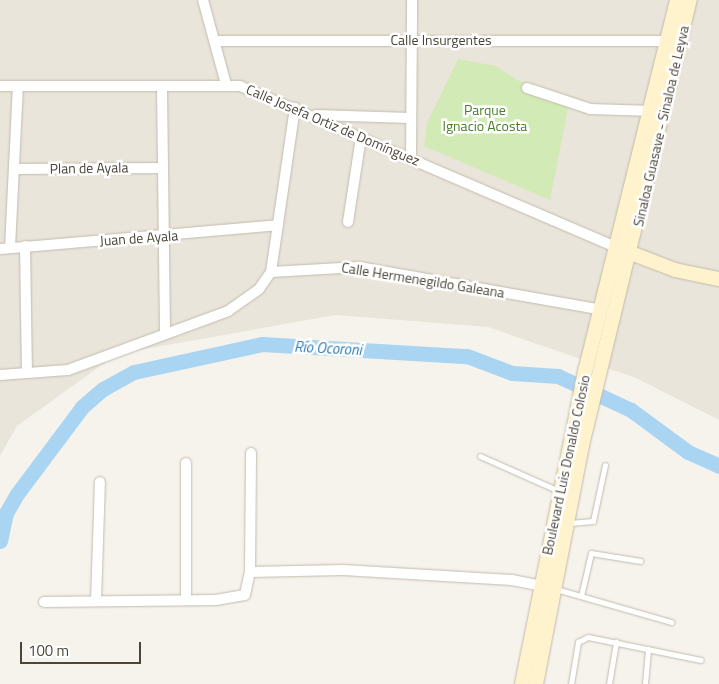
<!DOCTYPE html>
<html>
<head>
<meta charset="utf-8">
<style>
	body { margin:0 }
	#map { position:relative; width:719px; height:684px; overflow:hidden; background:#f6f3ec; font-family:"Titillium Web",sans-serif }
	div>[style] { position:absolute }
	.residential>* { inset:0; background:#eae5da }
	.green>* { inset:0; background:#d2eab5 }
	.river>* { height:15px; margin:-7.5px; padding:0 7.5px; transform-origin:7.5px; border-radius:7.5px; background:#a9d4f2 }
	.roads { filter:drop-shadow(0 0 1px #c2bbae) drop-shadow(0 0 1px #c2bbae) }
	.lane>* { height:5px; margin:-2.5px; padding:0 2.5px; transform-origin:2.5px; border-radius:2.5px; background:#fff }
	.street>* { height:10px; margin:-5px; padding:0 5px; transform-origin:5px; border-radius:5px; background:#fff }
	.secondary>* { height:14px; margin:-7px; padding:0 7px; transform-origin:7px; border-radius:7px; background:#fff3cd }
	span { translate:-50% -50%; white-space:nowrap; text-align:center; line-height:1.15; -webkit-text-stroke:5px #fff; paint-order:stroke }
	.street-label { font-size:14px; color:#4b4439 }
	.park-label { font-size:14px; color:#4a7f2a }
	.water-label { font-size:15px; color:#2e7ab2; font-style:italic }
	.scale { position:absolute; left:20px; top:642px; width:121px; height:22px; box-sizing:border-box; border:2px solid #4b4439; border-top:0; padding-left:6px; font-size:15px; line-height:18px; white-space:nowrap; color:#4b4439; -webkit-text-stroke:4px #fff; paint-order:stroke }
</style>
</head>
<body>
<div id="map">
	<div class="residential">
		<i style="clip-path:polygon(0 0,719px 0,719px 420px,636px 378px,488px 327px,335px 315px,117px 354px,17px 426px,0 456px)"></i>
	</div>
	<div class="green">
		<i style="clip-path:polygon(458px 59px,496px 66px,517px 80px,570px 98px,550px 200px,424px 146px,427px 123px)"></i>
	</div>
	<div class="river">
		<i style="left:0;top:541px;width:29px;rotate:-78deg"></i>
		<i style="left:6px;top:513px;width:22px;rotate:-60deg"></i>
		<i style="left:17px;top:494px;width:109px;rotate:-53.2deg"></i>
		<i style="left:82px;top:407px;width:28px;rotate:-41deg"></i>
		<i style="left:103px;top:389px;width:35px;rotate:-29deg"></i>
		<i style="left:134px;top:372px;width:131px;rotate:-12.3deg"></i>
		<i style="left:262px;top:344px;width:205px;rotate:3.4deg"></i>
		<i style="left:467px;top:356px;width:48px;rotate:20.7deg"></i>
		<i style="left:512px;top:373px;width:46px;rotate:3.7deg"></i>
		<i style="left:558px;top:376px;width:81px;rotate:25deg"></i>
		<i style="left:631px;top:410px;width:71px;rotate:36.4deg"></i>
		<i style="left:688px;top:452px;width:34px;rotate:24deg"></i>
	</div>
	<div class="roads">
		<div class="lane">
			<i style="left:480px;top:456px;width:86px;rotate:23.9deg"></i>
			<i style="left:569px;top:523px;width:24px;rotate:-5deg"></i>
			<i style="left:593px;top:521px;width:57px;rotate:-77.9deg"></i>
			<i style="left:556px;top:589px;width:120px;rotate:16deg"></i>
			<i style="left:581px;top:596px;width:44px;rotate:-76.9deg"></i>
			<i style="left:591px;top:553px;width:50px;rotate:9.3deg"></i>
			<i style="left:571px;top:684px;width:43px;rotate:-80.5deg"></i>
			<i style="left:578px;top:642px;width:11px;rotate:-27deg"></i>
			<i style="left:588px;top:637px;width:115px;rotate:11.5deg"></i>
			<i style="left:609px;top:684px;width:43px;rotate:-80.5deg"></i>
			<i style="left:645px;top:684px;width:35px;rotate:-85deg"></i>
		</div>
		<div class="street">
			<i style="left:203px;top:0;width:87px;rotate:74.7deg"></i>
			<i style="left:215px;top:41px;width:453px"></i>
			<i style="left:0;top:86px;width:240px"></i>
			<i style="left:240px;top:86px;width:411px;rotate:23.2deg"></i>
			<i style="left:162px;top:86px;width:246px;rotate:89.3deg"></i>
			<i style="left:527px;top:88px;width:66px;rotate:18.4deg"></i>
			<i style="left:590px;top:109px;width:62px;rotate:1.8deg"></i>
			<i style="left:316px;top:115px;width:94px;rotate:1.8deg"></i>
			<i style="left:411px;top:158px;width:158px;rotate:-89.6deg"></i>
			<i style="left:15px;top:169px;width:148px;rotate:-0.4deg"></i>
			<i style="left:348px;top:222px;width:86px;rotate:-81.3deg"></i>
			<i style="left:25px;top:246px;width:127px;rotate:89.1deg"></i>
			<i style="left:10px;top:248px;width:162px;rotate:-87.2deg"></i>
			<i style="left:0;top:249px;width:279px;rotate:-4.9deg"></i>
			<i style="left:271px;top:272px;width:166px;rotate:-81.7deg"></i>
			<i style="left:0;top:375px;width:68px;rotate:-4.2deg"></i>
			<i style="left:68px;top:370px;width:171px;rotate:-20.2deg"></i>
			<i style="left:228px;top:311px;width:38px;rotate:-35deg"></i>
			<i style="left:259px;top:289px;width:21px;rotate:-55deg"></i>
			<i style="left:271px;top:272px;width:88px;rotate:-3.3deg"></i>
			<i style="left:359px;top:267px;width:247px;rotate:10deg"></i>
			<i style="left:250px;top:572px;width:93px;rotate:-1.2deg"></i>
			<i style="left:343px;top:570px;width:169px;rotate:3.4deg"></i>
			<i style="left:512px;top:580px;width:37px;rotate:11deg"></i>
			<i style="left:186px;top:598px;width:135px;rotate:-90deg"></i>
			<i style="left:96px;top:601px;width:119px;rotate:-88.1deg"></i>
			<i style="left:44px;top:602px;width:172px;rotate:-0.7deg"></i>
			<i style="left:216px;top:600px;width:29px;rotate:-10deg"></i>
			<i style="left:245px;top:595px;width:24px;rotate:-78deg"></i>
			<i style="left:250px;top:572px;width:119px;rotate:-89.5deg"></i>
		</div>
		<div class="secondary">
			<i style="left:623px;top:250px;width:56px;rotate:21deg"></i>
			<i style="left:675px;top:270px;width:45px;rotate:11.6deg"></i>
			<i style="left:522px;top:684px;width:322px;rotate:-78.6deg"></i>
			<i style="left:586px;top:368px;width:379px;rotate:-76.1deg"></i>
			<i style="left:536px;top:684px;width:243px;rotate:-79.1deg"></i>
			<i style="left:582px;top:445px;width:458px;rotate:-76.4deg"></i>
		</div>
	</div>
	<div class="street-label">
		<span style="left:441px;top:40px">Calle Insurgentes</span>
		<span style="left:333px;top:125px;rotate:23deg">Calle Josefa Ortiz de Domínguez</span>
		<span style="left:661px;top:126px;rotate:-77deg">Sinaloa Guasave - Sinaloa de Leyva</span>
		<span style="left:89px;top:168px;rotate:-1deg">Plan de Ayala</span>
		<span style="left:139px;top:238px;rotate:-4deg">Juan de Ayala</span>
		<span style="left:423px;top:280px;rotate:9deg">Calle Hermenegildo Galeana</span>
		<span style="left:566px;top:465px;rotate:-78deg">Boulevard Luis Donaldo Colosio</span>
	</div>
	<div class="park-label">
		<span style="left:485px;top:118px">Parque<br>Ignacio Acosta</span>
	</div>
	<div class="water-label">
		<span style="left:328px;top:348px;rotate:3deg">Río Ocoroni</span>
	</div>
	<div class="scale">100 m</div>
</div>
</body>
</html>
